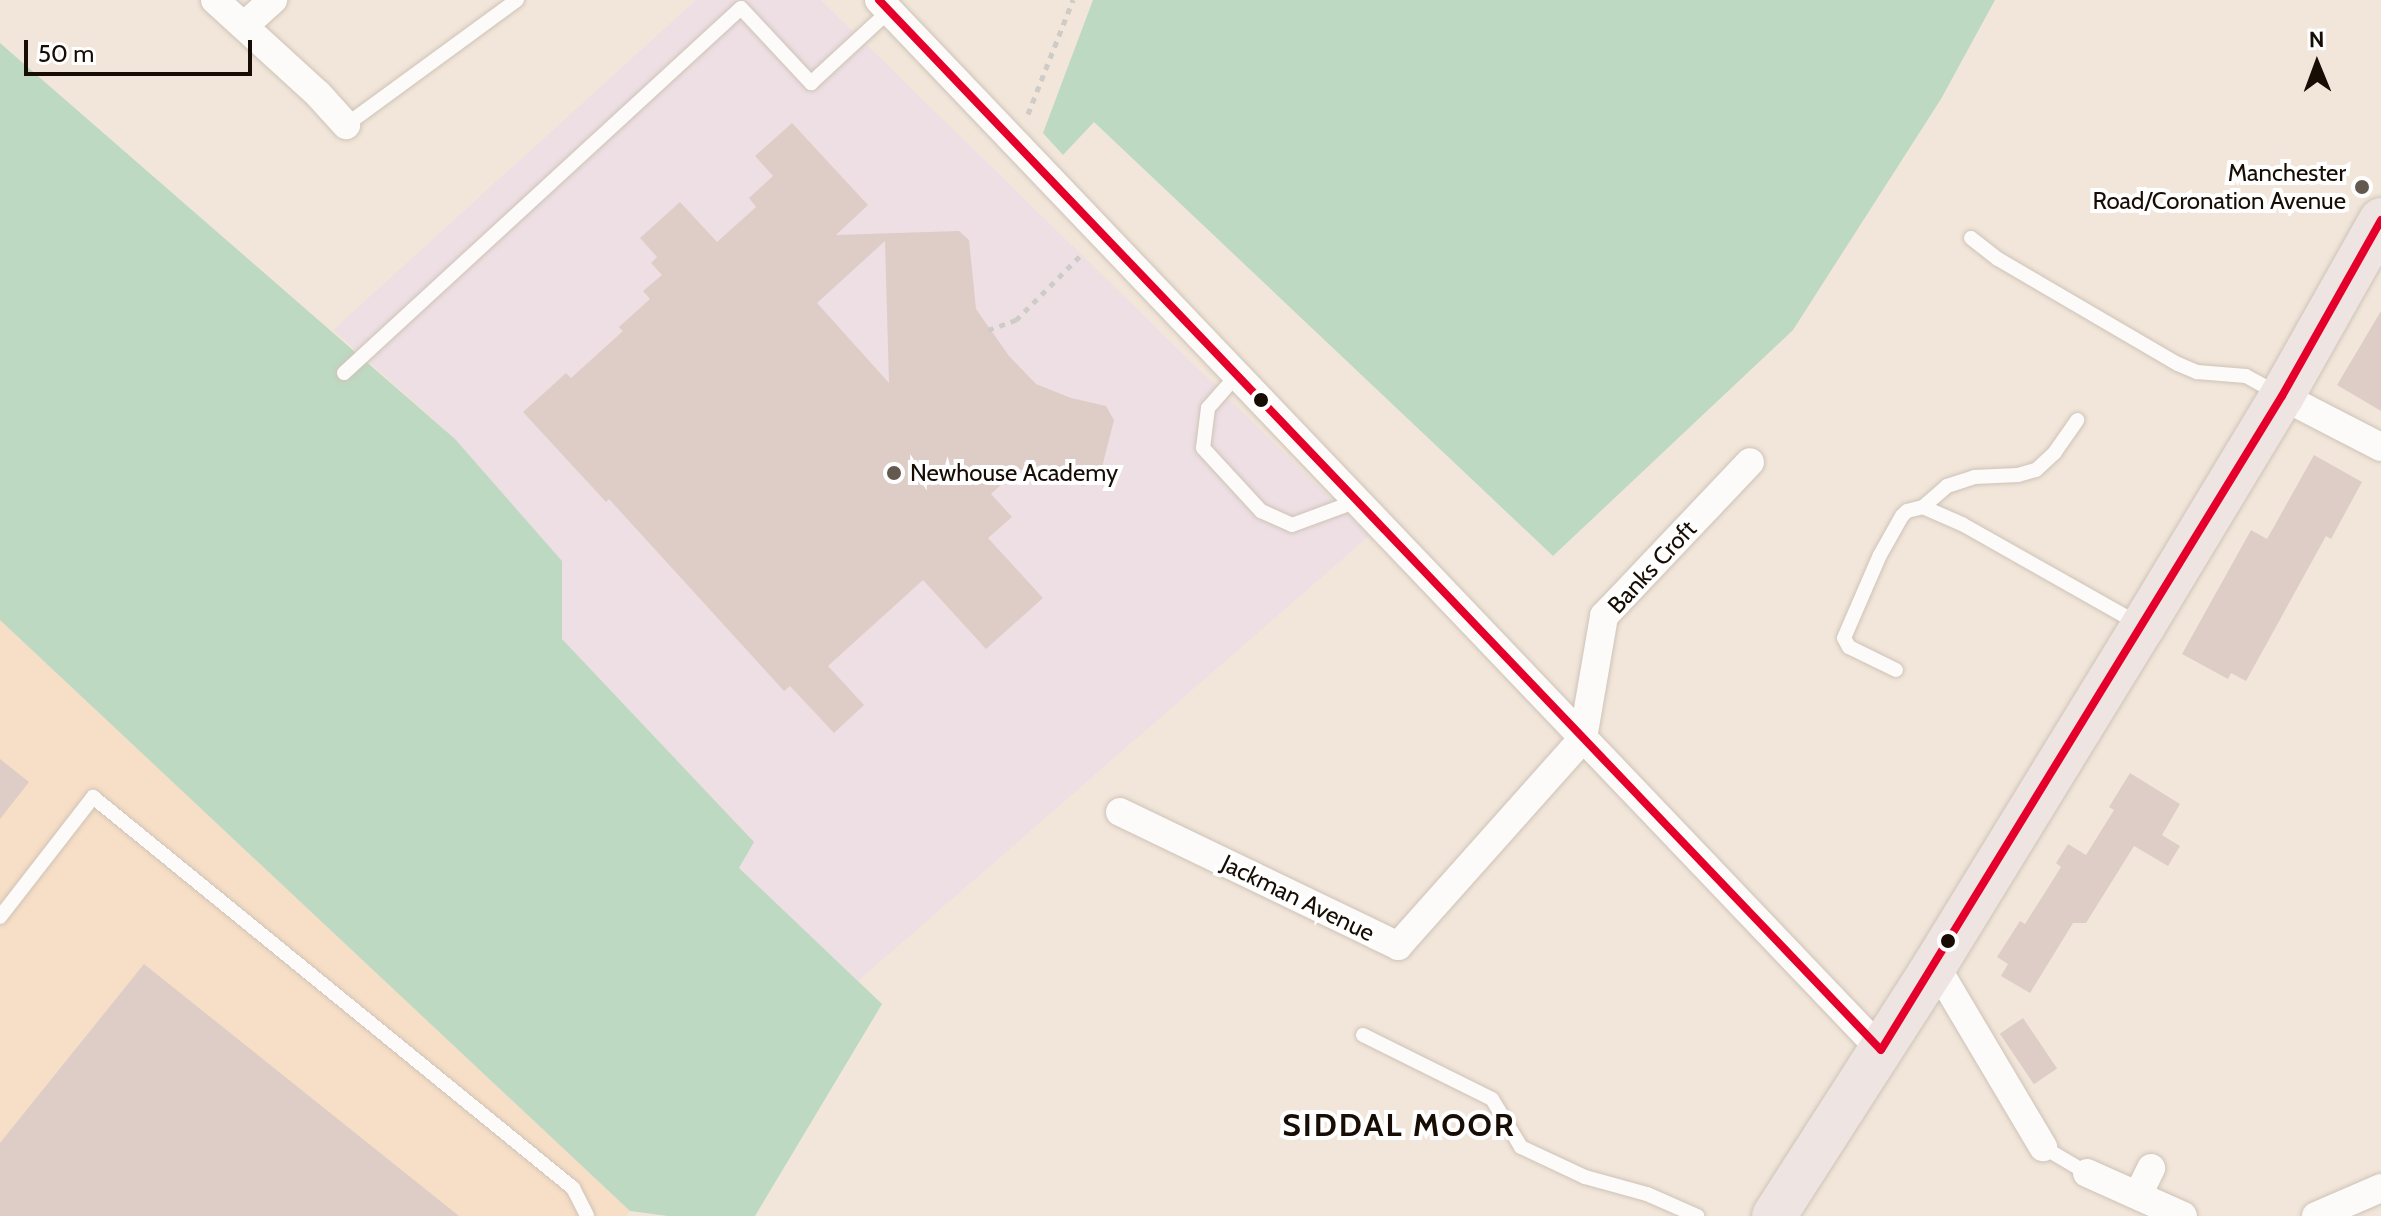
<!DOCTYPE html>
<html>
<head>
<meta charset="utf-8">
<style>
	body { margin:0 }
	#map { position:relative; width:2381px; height:1216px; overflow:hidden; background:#f2e6da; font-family:Cabin,sans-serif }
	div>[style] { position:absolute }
	.built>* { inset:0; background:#f7dec6 }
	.education>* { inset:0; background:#eedfe4 }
	.green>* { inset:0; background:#bdd9c1 }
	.building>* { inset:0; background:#ddcdc6; transform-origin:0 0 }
	.path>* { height:5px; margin-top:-2.5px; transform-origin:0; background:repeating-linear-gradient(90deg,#cfcbc7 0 6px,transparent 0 12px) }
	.roads { filter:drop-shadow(0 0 2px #cec3b8) drop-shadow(0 0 2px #cec3b8) }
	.service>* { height:14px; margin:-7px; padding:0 7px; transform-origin:7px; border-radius:7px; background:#fdfbf9 }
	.minor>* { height:28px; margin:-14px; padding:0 14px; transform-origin:14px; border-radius:14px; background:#fdfbf9 }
	.primary>* { height:44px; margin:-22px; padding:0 22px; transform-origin:22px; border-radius:22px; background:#eee5e3 }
	.bus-1>* { height:8px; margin:-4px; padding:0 4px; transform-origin:4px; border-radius:4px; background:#e4002b }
	.dots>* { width:22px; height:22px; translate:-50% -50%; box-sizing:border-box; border:4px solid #fff; border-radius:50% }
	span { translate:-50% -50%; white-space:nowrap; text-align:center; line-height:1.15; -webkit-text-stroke:8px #fff; paint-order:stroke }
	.poi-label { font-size:24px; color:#170d04 }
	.right { translate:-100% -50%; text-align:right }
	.left { translate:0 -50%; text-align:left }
	.street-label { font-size:24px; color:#170d04 }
	.district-label { font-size:32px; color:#170d04; font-weight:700; letter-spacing:2px }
	.north { position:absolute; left:2277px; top:24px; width:80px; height:80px; -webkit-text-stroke:6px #fff; paint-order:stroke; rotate:359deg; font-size:22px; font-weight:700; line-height:32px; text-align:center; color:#170d04 }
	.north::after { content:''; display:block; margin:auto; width:28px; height:36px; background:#170d04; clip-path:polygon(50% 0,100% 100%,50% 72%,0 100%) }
	.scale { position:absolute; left:24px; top:40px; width:228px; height:36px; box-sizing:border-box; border:4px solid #170d04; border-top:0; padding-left:10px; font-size:24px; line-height:28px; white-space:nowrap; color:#170d04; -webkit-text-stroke:6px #fff; paint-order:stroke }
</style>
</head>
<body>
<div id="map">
	<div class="built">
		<i style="clip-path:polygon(0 620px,630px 1211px,626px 1216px,0 1216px)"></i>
	</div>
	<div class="education">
		<i style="clip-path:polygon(696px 0,821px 0,1369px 536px,858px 981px,739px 868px,754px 842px,562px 639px,562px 561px,455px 439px,333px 330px)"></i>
	</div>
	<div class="green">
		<i style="clip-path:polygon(1093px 0,1995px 0,1941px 99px,1793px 330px,1553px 556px,1094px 122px,1063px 155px,1043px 133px)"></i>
		<i style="clip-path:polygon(0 43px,455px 439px,562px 561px,562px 639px,754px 842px,739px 868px,882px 1004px,755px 1216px,668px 1216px,630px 1211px,0 620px)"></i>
	</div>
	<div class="building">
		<i style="clip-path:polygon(evenodd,792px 123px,868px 205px,836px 235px,959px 231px,969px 240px,976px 309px,1009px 356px,1036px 384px,1071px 398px,1106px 406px,1114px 420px,1100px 475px,1084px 486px,1018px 469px,991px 494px,1012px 517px,988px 538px,1043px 598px,986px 649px,923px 580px,828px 666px,864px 705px,834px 733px,790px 686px,784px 691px,609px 499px,606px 502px,523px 412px,566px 373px,571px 378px,623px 331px,619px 327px,650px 299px,643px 291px,662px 275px,651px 263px,657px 257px,640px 238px,680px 202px,717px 242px,756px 207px,749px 198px,773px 176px,755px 156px,792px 123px,885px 241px,889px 383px,817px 303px,885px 241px)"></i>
		<i style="clip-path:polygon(2381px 311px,2381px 411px,2337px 385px)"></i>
		<i style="clip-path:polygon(2314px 455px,2362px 482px,2331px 539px,2326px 536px,2246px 681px,2231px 673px,2228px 679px,2182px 654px,2251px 530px,2267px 539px)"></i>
		<i style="clip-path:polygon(0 759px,29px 782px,0 819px)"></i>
		<i style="clip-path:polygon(2130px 773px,2180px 804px,2162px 835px,2180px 846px,2168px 866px,2134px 846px,2086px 923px,2073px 923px,2030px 993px,2001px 976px,2008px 964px,1997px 957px,2020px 921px,2025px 924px,2061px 867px,2056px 863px,2068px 844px,2086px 855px,2114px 810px,2109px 807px)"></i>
		<i style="clip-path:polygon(144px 964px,459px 1216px,0 1216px,0 1143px)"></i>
		<i style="left:2023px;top:1018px;width:61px;height:28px;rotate:56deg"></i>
	</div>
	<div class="path">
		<i style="left:1028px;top:114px;width:123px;rotate:-68.5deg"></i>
		<i style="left:988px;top:330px;width:30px;rotate:-20deg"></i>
		<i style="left:1016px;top:320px;width:93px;rotate:-45deg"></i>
	</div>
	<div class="roads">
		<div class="service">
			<i style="left:346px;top:125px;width:212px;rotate:-36.2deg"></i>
			<i style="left:1971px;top:238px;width:34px;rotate:38deg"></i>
			<i style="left:1998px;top:259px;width:208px;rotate:30.3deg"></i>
			<i style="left:2178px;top:364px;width:21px;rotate:23deg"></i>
			<i style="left:2197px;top:372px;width:49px;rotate:4.7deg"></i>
			<i style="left:2246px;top:376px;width:35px;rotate:29deg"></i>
			<i style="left:344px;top:373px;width:539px;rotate:-42.6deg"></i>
			<i style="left:741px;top:8px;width:103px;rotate:47deg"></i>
			<i style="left:811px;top:83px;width:106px;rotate:-42.7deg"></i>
			<i style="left:1237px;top:375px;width:44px;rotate:131.3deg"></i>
			<i style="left:1208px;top:408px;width:40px;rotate:97.1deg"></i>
			<i style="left:1203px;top:448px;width:86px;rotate:47.4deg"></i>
			<i style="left:1261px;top:511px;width:34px;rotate:24deg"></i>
			<i style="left:1292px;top:525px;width:69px;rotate:-20.3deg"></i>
			<i style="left:1923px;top:507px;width:32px;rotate:-41deg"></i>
			<i style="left:1947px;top:486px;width:28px;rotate:-18deg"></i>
			<i style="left:1974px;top:477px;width:44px;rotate:-2.6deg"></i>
			<i style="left:2018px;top:475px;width:19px;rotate:-16deg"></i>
			<i style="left:2036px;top:470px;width:26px;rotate:-43deg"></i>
			<i style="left:2055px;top:452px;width:39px;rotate:-55deg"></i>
			<i style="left:1896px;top:670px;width:52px;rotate:-153.9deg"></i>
			<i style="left:1849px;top:647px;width:10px;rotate:-119deg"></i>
			<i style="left:1844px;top:638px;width:90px;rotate:-66.6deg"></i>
			<i style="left:1880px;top:555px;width:45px;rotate:-60.6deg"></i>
			<i style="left:1902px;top:516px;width:7px;rotate:-45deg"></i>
			<i style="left:1907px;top:511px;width:16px;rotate:-14deg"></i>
			<i style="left:1923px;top:507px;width:43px;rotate:23.6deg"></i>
			<i style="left:1962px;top:524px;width:203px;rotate:29.5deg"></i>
			<i style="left:0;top:917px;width:152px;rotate:-52.2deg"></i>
			<i style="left:93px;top:797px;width:619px;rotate:39.17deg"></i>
			<i style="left:573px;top:1188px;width:31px;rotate:63deg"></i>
			<i style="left:1363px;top:1035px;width:144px;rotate:26.4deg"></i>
			<i style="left:1492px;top:1099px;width:56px;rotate:58.9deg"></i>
			<i style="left:1521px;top:1147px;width:71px;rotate:25.1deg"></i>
			<i style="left:1585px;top:1177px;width:64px;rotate:15.3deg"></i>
			<i style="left:1647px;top:1194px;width:55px;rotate:23.7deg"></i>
			<i style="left:2043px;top:1147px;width:51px;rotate:30.6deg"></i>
		</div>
		<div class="minor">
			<i style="left:215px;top:0;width:139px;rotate:42.4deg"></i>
			<i style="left:318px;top:94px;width:42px;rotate:47.9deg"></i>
			<i style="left:879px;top:0;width:1451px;rotate:46.34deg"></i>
			<i style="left:245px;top:25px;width:38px;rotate:-42deg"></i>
			<i style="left:2282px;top:396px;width:111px;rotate:27.3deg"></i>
			<i style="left:1120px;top:812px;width:309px;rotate:25.7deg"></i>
			<i style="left:1398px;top:946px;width:278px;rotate:-48.3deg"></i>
			<i style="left:1583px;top:738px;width:124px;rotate:-80.2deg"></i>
			<i style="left:1604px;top:616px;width:212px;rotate:-46.5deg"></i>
			<i style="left:1935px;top:965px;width:212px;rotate:59.3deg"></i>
			<i style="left:2087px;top:1173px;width:105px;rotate:24.1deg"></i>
			<i style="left:2138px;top:1195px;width:30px;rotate:-64deg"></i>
			<i style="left:2316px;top:1216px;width:71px;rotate:-23.3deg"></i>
		</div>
		<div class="primary">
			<i style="left:1774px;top:1216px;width:298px;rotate:-57.3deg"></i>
			<i style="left:1935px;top:965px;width:398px;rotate:-58.5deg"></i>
			<i style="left:2143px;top:626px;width:269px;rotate:-58.9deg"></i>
			<i style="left:2282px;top:396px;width:202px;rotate:-60.6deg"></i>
		</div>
	</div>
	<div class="bus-1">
		<i style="left:879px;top:0;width:1451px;rotate:46.34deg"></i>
		<i style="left:1881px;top:1050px;width:767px;rotate:-58.49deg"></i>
		<i style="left:2282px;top:396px;width:202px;rotate:-60.6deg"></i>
	</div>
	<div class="dots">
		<i style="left:2362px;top:187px;background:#64594f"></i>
		<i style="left:1261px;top:400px;background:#170d04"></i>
		<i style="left:894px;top:473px;background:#64594f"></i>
		<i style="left:1948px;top:941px;background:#170d04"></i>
	</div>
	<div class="poi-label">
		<span class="right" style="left:2346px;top:187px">Manchester<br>Road/Coronation Avenue</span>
		<span class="left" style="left:910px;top:473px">Newhouse Academy</span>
	</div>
	<div class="street-label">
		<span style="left:1652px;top:567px;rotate:-47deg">Banks Croft</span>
		<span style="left:1298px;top:898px;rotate:26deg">Jackman Avenue</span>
	</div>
	<div class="district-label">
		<span style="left:1399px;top:1125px">SIDDAL MOOR</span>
	</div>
	<div class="north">N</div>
	<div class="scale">50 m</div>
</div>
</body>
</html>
